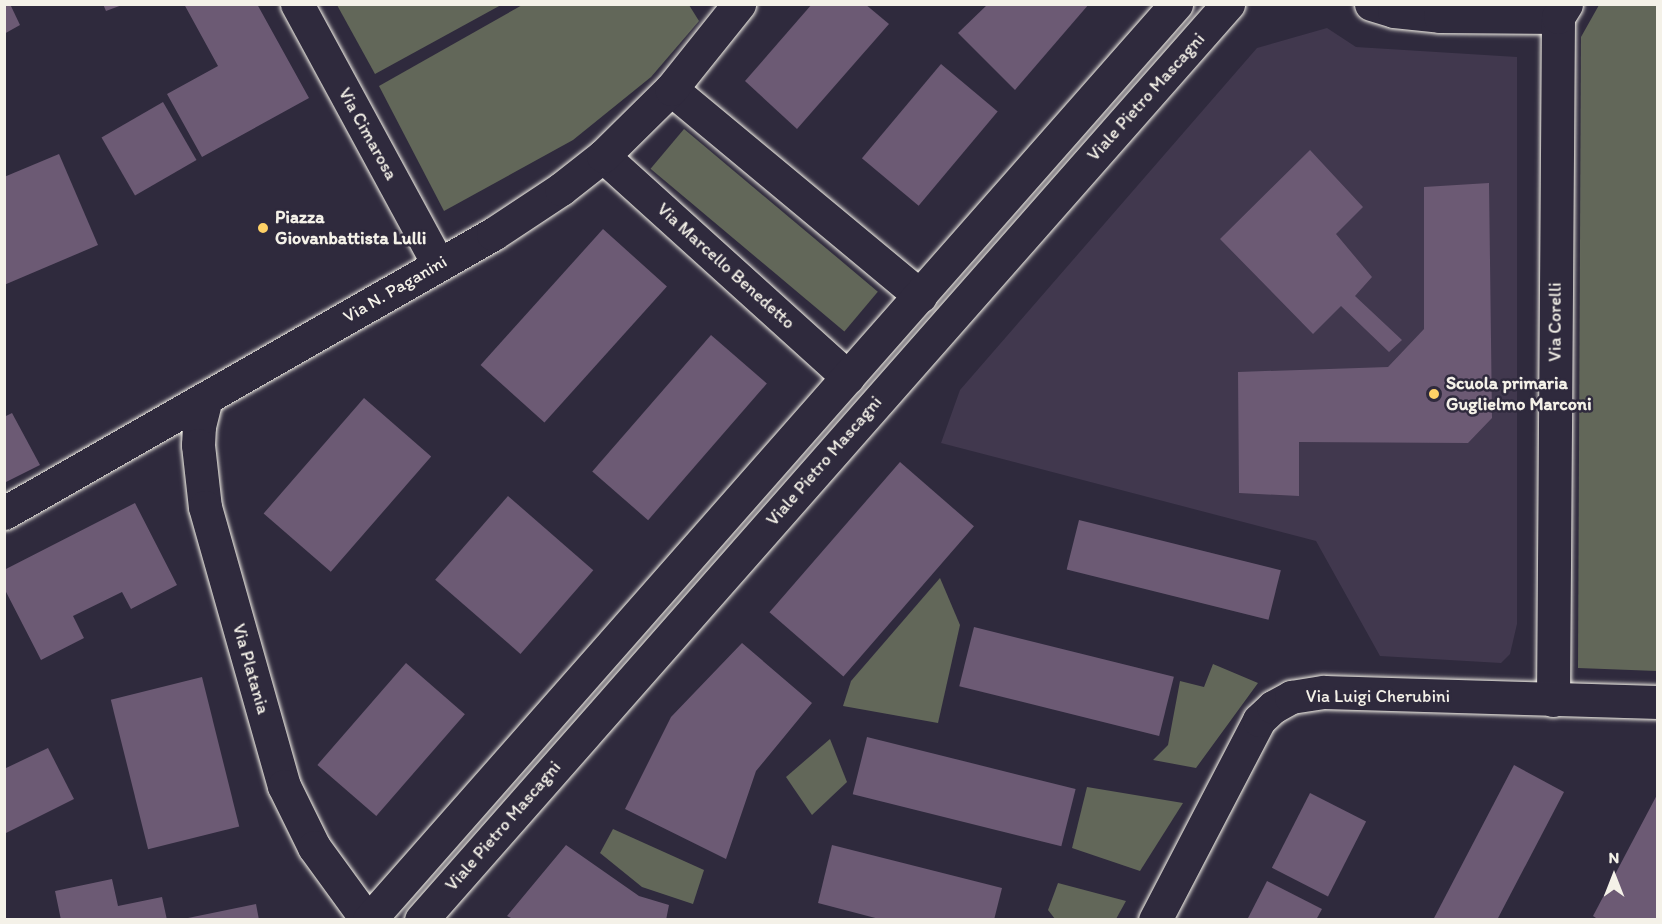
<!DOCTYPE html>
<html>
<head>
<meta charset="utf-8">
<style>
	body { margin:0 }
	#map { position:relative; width:1662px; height:924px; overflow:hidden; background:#2f2a3d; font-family:Itim,sans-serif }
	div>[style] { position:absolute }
	.built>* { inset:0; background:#41384e }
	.green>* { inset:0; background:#626759; transform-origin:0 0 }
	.building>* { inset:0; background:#6c5a74; transform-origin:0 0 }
	.roads { filter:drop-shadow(0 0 2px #f4f1e8) drop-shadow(0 0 2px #f4f1e8) }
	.street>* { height:33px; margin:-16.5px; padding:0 16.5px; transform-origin:16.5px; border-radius:16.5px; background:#2f2a3d }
	.secondary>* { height:33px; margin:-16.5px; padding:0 16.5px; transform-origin:16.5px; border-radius:16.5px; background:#2f2a3d }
	.dots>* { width:16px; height:16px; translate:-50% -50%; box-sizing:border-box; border:3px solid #2f2a3d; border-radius:50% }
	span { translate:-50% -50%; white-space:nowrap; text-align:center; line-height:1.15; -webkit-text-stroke:5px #2f2a3d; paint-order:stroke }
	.street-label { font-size:18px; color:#f4f1e8 }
	.poi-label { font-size:18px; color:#f4f1e8; font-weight:700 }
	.left { translate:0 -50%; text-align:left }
	.frame { position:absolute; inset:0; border:6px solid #f4f1e8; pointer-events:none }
	.north { position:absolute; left:1584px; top:846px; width:60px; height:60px; -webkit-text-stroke:4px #2f2a3d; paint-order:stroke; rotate:0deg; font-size:16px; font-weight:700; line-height:24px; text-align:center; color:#f4f1e8 }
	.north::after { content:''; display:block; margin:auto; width:21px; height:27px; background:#f4f1e8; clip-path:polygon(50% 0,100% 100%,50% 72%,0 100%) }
</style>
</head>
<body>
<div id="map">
	<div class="built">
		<i style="clip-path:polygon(1327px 28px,1356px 47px,1517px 57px,1517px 624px,1510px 654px,1501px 663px,1380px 656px,1316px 541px,941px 443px,960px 390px,1257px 48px)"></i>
	</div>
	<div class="green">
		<i style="clip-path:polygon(524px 4px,689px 5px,699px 21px,651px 77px,573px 140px,444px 211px,379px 86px)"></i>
		<i style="clip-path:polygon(337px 5px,501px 5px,375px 74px)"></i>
		<i style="clip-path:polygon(1599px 5px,1657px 5px,1657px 671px,1578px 668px,1581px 37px)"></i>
		<i style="left:684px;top:129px;width:253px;height:52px;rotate:40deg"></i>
		<i style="clip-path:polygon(940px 578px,960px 625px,938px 723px,843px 706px,851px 681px)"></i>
		<i style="clip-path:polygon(1213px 664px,1258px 683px,1196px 768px,1153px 760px,1168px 745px,1180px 681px,1204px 687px)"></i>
		<i style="clip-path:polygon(830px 739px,847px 782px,812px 815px,786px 777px)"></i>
		<i style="clip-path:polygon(1087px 787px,1183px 803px,1140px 871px,1072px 848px)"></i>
		<i style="clip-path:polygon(613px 829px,704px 870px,693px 904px,642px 887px,600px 853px)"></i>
		<i style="clip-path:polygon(1058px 883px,1126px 901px,1116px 919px,1055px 919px,1048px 910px)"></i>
	</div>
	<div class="building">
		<i style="clip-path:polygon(4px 4px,10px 4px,20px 25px,4px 34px)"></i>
		<i style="clip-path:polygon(103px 4px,122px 4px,122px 5px,106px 11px)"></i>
		<i style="clip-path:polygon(184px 4px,257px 4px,309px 98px,202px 157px,167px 94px,218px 66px)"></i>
		<i style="clip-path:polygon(812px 4px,865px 4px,889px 24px,797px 129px,745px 81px)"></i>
		<i style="clip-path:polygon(988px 4px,1089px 4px,1015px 90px,958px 33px)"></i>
		<i style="left:941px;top:64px;width:74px;height:123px;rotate:40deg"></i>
		<i style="left:163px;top:102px;width:67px;height:71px;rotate:60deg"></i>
		<i style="clip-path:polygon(1310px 150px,1363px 207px,1336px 234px,1372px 277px,1355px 296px,1402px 340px,1389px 352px,1341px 306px,1313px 334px,1220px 239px)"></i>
		<i style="clip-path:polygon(59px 154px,98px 245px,4px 285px,4px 177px)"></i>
		<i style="clip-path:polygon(1489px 183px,1492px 418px,1468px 443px,1299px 442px,1299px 496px,1239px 493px,1238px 372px,1388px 367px,1424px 329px,1424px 187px)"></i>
		<i style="left:603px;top:229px;width:86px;height:183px;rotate:42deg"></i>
		<i style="left:711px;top:335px;width:74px;height:181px;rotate:41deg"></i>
		<i style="left:364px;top:398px;width:89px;height:153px;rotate:41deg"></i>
		<i style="clip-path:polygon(12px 413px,40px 465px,4px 483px,4px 417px)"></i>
		<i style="left:900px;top:462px;width:98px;height:199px;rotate:41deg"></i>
		<i style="left:508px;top:496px;width:113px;height:111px;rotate:41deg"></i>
		<i style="clip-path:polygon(135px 503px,177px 585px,131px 609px,122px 592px,73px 616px,84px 638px,41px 660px,4px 588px,4px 570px)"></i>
		<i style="left:1079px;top:520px;width:208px;height:51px;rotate:14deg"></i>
		<i style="left:974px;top:627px;width:206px;height:61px;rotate:14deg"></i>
		<i style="clip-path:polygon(742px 643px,812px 703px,756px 771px,726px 859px,625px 809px,671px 717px)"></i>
		<i style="left:406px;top:663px;width:78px;height:135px;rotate:41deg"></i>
		<i style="left:202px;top:677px;width:154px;height:94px;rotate:76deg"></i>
		<i style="left:867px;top:737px;width:215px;height:59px;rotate:14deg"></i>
		<i style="clip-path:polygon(48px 748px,74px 799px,4px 834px,4px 769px)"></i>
		<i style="clip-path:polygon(1514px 765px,1564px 792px,1497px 920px,1433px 920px)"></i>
		<i style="left:1310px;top:793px;width:63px;height:84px;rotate:27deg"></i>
		<i style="clip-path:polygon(1658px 793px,1658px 916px,1656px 920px,1599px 920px,1593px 916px)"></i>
		<i style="clip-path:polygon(566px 845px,639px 896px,669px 905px,666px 920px,515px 920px,507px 916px)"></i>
		<i style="clip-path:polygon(832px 845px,1002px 888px,994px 920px,883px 920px,818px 903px)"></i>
		<i style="clip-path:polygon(112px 879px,118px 906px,162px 897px,167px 920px,61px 920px,55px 891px)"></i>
		<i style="clip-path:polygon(1267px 881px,1322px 909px,1316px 920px,1247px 920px)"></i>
		<i style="clip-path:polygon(256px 904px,259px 920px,188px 920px,188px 918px)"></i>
	</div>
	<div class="roads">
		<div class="street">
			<i style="left:297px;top:4px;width:296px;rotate:61.5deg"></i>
			<i style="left:1371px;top:4px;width:24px;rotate:17deg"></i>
			<i style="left:1394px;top:11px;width:46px;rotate:6.2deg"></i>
			<i style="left:1440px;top:16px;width:118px;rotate:0.5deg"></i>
			<i style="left:671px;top:89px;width:324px;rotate:39.7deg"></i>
			<i style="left:603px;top:156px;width:330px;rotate:42.1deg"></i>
			<i style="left:206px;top:398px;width:29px;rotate:104deg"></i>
			<i style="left:199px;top:426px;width:19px;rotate:93deg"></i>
			<i style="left:198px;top:445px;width:62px;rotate:83.6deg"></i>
			<i style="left:205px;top:507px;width:290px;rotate:74.2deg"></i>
			<i style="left:284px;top:786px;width:68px;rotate:63.8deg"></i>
			<i style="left:314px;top:847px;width:90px;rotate:54deg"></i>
			<i style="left:4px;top:513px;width:563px;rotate:-29.71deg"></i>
			<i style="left:493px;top:234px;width:82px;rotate:-33.5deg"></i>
			<i style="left:561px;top:189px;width:53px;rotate:-38.2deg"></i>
			<i style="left:603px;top:156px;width:95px;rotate:-44.6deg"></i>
			<i style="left:671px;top:89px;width:109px;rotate:-51.3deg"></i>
			<i style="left:1553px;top:700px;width:683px;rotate:-89.58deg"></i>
			<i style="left:1558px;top:17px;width:15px;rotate:-58deg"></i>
			<i style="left:1155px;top:920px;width:225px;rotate:-62.5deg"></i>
			<i style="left:1259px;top:720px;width:19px;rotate:-43deg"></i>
			<i style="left:1273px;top:707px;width:21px;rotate:-29deg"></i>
			<i style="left:1291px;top:697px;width:33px;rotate:-9deg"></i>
			<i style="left:1324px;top:692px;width:334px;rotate:1.7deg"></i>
		</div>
		<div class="secondary">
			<i style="left:369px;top:920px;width:1221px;rotate:-48.62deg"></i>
			<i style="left:421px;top:920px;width:1221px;rotate:-48.62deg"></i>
		</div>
	</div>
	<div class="dots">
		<i style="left:263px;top:228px;background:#ffd166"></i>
		<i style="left:1434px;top:394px;background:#ffd166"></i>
	</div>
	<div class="street-label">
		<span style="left:1146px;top:97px;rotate:-48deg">Viale Pietro Mascagni</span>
		<span style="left:368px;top:134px;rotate:61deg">Via Cimarosa</span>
		<span style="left:726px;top:266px;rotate:42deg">Via Marcello Benedetto</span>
		<span style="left:395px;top:289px;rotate:-30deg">Via N. Paganini</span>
		<span style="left:1555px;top:322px;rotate:-90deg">Via Corelli</span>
		<span style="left:824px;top:461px;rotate:-49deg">Viale Pietro Mascagni</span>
		<span style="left:251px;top:669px;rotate:74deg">Via Platania</span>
		<span style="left:1378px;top:696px">Via Luigi Cherubini</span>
		<span style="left:503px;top:826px;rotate:-49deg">Viale Pietro Mascagni</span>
	</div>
	<div class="poi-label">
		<span class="left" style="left:275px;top:228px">Piazza<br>Giovanbattista Lulli</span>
		<span class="left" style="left:1446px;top:394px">Scuola primaria<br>Guglielmo Marconi</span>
	</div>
	<div class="frame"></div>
	<div class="north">N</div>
</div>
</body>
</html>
